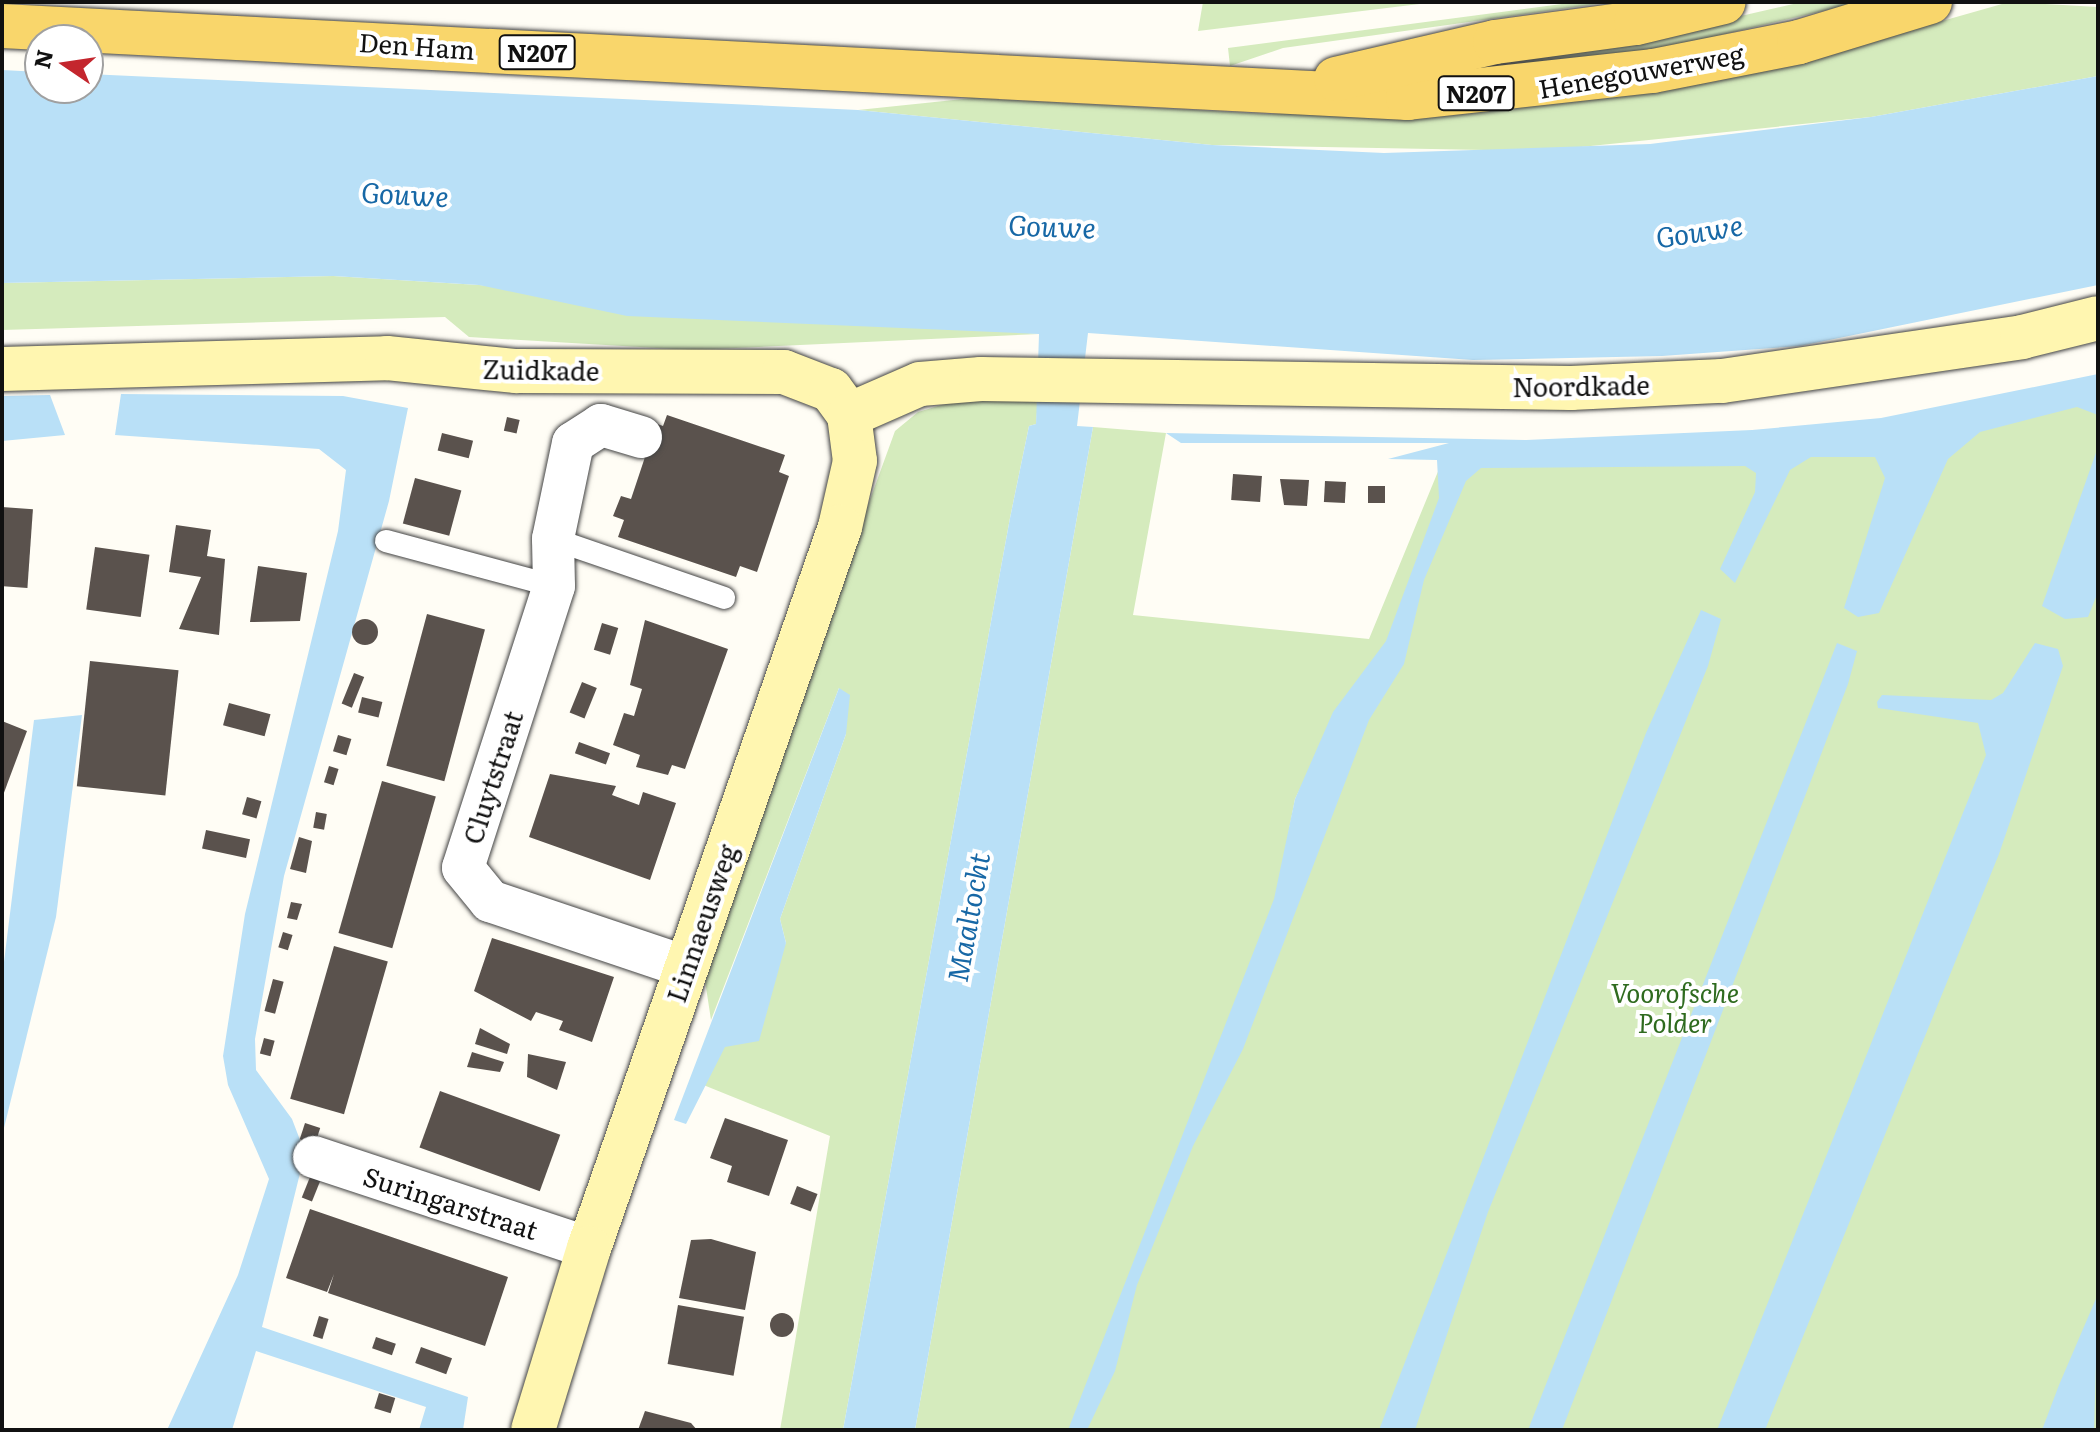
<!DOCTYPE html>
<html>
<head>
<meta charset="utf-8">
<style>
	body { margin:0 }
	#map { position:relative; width:2100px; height:1432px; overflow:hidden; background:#fffdf5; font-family:Literata,serif }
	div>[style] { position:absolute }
	.green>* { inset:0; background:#d5ebbd }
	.water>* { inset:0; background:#b9e0f7 }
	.building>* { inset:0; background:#5a524d; transform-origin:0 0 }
	.round { border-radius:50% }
	.roads { filter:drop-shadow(0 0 2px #444) drop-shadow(0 0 2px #444) }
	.lane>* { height:22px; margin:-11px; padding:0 11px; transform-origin:11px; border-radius:11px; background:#fff }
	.street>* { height:42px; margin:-21px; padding:0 21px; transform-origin:21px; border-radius:21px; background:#fff }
	.secondary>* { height:44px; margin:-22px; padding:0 22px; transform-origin:22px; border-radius:22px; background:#fff6b0 }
	.primary>* { height:44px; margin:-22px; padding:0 22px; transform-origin:22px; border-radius:22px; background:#f9d66b }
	span { translate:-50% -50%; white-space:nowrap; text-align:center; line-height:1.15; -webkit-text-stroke:8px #fff; paint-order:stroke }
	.shield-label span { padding:2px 6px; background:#fff; border:2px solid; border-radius:6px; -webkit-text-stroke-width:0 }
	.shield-label { font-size:24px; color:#111; font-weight:700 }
	.street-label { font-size:26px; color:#111 }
	.park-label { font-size:26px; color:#2f6b1f; font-style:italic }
	.water-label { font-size:28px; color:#1768a6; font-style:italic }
	.frame { position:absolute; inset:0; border:4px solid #111; pointer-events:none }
	.north { position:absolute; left:24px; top:24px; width:80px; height:80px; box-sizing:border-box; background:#fff; border:2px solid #a0a0a0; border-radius:50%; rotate:283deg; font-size:22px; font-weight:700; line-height:32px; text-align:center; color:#111 }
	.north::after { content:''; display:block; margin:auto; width:28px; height:36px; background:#c4262e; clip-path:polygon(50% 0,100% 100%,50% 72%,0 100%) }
</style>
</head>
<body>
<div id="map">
	<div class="green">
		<i style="clip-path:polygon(1203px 2px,1436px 2px,1198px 31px)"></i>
		<i style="clip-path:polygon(1577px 2px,1611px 2px,1283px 48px,1230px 66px,1228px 48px)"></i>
		<i style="clip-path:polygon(1802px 2px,1861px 2px,1547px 76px,1362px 80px,1588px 51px)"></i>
		<i style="clip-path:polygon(2009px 2px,2098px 7px,2098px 76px,1871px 117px,1542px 151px,1212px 145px,858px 110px,973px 98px,1267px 114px,1440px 108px,1805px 60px)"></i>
		<i style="clip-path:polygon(333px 276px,479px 285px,1039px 334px,691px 350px,469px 337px,445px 317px,2px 330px,2px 283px)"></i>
		<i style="clip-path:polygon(evenodd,2098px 392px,2098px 1430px,915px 1430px,1093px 427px,1166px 433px,1133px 615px,1369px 639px,1451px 440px,1651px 453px,2098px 392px,1345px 697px,1288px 835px,1295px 799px,1345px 697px)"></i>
		<i style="clip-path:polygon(972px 396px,1038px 400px,1036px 424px,1029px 426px,1010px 518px,843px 1430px,780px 1430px,830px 1136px,701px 1084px,786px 943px,780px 919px,846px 734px,839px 688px,711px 1020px,702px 961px,895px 431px,918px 412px)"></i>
	</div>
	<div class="water">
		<i style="clip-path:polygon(2px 70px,40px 72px,40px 88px,88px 88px,88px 74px,858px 110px,1212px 145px,1384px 153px,1650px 144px,1871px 117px,2098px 76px,2098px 285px,1800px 346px,1662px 356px,1473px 360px,1088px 333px,1077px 426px,1093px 427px,915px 1430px,843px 1430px,1010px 518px,1029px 426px,1036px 424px,1039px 334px,627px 316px,479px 285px,333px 276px,2px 283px)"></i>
		<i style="clip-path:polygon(2098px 374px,2098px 415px,2077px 407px,1980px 432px,1948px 459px,1879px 613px,1858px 617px,1844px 608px,1885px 478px,1875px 457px,1811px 457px,1790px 470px,1735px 583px,1720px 569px,1755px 492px,1756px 473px,1745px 466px,1481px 468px,1466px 481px,1424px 580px,1404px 664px,1369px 720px,1243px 1049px,1193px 1146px,1137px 1285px,1115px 1371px,1087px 1430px,1068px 1430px,1274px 899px,1295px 799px,1333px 712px,1386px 641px,1439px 498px,1437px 460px,1388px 459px,1449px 443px,1181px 443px,1166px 433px,1526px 440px,1752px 430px,1881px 418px)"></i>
		<i style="clip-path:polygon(121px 394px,343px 396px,408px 408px,389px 501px,284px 876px,255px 1039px,256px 1070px,292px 1119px,305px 1153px,262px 1327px,468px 1397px,463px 1430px,419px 1430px,426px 1407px,256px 1351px,232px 1430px,167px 1430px,238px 1275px,269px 1179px,228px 1085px,223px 1056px,245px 914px,338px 531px,346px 470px,319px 449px,115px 435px)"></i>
		<i style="clip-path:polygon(50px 395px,65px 435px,2px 441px,2px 396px)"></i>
		<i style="clip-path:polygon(2098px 447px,2098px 592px,2088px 617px,2065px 619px,2042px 606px)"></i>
		<i style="clip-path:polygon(1701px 610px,1721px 619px,1708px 666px,1488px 1212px,1415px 1430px,1379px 1430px,1646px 733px)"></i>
		<i style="clip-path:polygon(1837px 643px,1857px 651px,1848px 684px,1562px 1430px,1528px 1430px)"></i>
		<i style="clip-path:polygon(2035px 643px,2058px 649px,2063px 666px,1999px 854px,1765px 1430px,1717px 1430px,1986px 755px,1978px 723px,1878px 708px,1877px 702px,1882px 695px,1991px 700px,2003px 693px)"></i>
		<i style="clip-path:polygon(839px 688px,850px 695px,846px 734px,780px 919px,786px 943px,759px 1041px,725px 1047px,686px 1124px,674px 1120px)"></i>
		<i style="clip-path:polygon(82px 715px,56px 917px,2px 1136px,2px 978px,34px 720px)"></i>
		<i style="clip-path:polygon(2098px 1294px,2094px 1430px,2042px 1430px,2059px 1385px)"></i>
	</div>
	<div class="building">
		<i style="clip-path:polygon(667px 415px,785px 455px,779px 472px,789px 476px,757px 572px,740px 566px,736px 577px,618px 537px,624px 520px,613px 516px,621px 496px,631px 499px,645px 457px,646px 420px,663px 426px)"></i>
		<i style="left:507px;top:417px;width:13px;height:14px;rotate:13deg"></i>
		<i style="left:442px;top:433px;width:32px;height:18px;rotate:14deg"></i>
		<i style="left:1233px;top:474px;width:29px;height:26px;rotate:4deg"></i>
		<i style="left:415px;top:478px;width:48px;height:47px;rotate:15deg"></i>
		<i style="clip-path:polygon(1280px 479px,1309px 480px,1307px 506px,1284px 505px)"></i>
		<i style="left:1325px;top:481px;width:21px;height:21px;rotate:3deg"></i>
		<i style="left:1368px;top:486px;width:17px;height:17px"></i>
		<i style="left:2px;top:507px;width:31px;height:79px;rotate:4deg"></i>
		<i style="clip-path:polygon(176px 525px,211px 530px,207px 556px,225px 559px,219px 635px,179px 629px,201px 577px,169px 572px)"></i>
		<i style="left:95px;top:547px;width:55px;height:63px;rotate:8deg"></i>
		<i style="clip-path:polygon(258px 566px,307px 573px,300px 621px,250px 622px)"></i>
		<i style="left:427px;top:614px;width:60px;height:157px;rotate:15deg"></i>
		<i class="round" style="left:352px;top:619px;width:26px;height:26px"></i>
		<i style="clip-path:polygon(645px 620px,728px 649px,685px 769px,672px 765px,668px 775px,636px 767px,640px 755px,613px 745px,624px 713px,634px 716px,642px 689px,630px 685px)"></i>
		<i style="left:602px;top:623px;width:17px;height:28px;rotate:17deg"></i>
		<i style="left:90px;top:661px;width:89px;height:126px;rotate:6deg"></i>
		<i style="left:354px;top:673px;width:11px;height:33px;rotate:22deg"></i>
		<i style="left:582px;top:682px;width:16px;height:33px;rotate:22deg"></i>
		<i style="left:362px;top:697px;width:21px;height:16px;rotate:14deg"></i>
		<i style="left:229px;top:703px;width:43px;height:23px;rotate:15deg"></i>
		<i style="clip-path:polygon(2px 721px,27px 731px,2px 798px)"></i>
		<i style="left:338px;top:735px;width:14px;height:17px;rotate:17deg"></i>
		<i style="left:579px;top:742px;width:33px;height:12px;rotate:20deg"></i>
		<i style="left:329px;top:766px;width:10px;height:17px;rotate:17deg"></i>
		<i style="clip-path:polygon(550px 774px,616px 786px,612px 795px,639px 805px,643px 792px,676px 803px,650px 880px,529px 837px)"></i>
		<i style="left:382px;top:781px;width:56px;height:158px;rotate:16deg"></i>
		<i style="left:247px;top:797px;width:15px;height:18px;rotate:16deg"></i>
		<i style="left:316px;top:812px;width:11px;height:16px;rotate:10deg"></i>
		<i style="left:206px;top:830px;width:45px;height:19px;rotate:12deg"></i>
		<i style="clip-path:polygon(299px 837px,312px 841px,306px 873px,290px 869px)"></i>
		<i style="clip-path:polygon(291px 902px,302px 904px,297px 920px,287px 918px)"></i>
		<i style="left:283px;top:932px;width:10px;height:16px;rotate:17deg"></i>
		<i style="clip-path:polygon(492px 938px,614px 977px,592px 1042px,559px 1030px,563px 1021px,536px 1012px,531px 1021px,474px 991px)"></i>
		<i style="left:334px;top:946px;width:56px;height:159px;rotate:16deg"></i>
		<i style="left:273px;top:979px;width:11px;height:33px;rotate:15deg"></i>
		<i style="clip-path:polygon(480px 1028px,510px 1044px,507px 1054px,475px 1044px)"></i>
		<i style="left:264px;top:1038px;width:11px;height:16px;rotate:15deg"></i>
		<i style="clip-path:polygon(472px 1052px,504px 1062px,500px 1072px,467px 1067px)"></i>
		<i style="clip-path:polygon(528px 1054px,566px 1062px,557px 1090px,527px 1077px)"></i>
		<i style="left:440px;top:1091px;width:128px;height:60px;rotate:20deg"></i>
		<i style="clip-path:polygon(725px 1118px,788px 1140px,769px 1196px,727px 1182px,732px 1166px,710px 1158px)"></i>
		<i style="left:305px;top:1123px;width:16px;height:17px;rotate:18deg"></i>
		<i style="left:310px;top:1177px;width:11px;height:22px;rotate:22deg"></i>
		<i style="left:797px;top:1186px;width:22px;height:19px;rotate:21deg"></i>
		<i style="clip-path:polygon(310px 1209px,508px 1277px,485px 1346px,328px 1293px,334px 1274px,327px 1292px,286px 1278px)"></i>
		<i style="clip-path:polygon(711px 1239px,756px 1252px,745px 1310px,679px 1298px,691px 1240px)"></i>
		<i style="left:678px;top:1305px;width:67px;height:60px;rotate:10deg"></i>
		<i class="round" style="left:770px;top:1313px;width:24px;height:24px"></i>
		<i style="left:319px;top:1316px;width:10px;height:21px;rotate:17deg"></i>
		<i style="left:376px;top:1337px;width:21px;height:12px;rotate:19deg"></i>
		<i style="left:421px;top:1347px;width:33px;height:17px;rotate:20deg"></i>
		<i style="left:379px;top:1393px;width:17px;height:16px;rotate:17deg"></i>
		<i style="clip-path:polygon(645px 1411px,691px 1423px,697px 1430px,638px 1430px)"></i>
	</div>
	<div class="roads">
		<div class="lane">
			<i style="left:553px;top:539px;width:181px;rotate:19deg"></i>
			<i style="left:386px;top:541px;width:174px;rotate:15deg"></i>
		</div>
		<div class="street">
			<i style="left:641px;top:437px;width:42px;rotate:-163.3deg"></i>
			<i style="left:601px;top:425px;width:33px;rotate:147deg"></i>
			<i style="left:573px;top:443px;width:98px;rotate:101.8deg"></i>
			<i style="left:553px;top:539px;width:47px;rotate:88.8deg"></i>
			<i style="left:554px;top:586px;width:296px;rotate:107.9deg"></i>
			<i style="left:463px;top:868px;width:43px;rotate:50.7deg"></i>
			<i style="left:490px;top:901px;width:207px;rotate:18.6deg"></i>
			<i style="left:314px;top:1157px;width:290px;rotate:18.3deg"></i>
		</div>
		<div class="secondary">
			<i style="left:2px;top:369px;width:385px;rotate:-1.6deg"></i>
			<i style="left:387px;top:358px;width:130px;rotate:5.8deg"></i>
			<i style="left:516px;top:371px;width:268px;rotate:0.2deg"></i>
			<i style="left:784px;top:372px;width:50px;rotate:21deg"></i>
			<i style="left:831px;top:390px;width:31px;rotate:54deg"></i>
			<i style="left:849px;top:415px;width:46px;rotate:82.6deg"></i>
			<i style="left:855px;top:461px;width:68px;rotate:102.8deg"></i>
			<i style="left:840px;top:527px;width:763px;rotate:109.19deg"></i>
			<i style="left:589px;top:1248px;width:190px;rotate:107.1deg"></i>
			<i style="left:849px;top:415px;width:77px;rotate:-23.6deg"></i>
			<i style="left:920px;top:384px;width:61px;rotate:-4.7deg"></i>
			<i style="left:981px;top:379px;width:590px;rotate:0.87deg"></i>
			<i style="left:1571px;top:388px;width:151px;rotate:-2.7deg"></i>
			<i style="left:1722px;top:381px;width:303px;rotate:-8.3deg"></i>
			<i style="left:2022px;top:337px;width:78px;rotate:-14deg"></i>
		</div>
		<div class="primary">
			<i style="left:2px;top:26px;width:1408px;rotate:2.93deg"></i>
			<i style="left:1408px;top:98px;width:246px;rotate:-6.3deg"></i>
			<i style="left:1653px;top:71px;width:149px;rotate:-11.2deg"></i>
			<i style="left:1799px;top:42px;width:137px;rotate:-17deg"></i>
			<i style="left:1336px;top:79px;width:163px;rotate:-13.1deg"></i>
			<i style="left:1495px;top:42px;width:142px;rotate:-7.7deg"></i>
			<i style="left:1636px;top:23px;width:90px;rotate:-13.4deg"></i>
		</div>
	</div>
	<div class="shield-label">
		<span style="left:537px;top:52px">N207</span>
		<span style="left:1476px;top:93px">N207</span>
	</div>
	<div class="street-label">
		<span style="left:417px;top:45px;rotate:4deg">Den Ham</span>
		<span style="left:1641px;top:70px;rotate:-10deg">Henegouwerweg</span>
		<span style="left:541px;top:369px;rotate:1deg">Zuidkade</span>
		<span style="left:1581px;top:385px;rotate:-1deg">Noordkade</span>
		<span style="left:492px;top:777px;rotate:-72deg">Cluytstraat</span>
		<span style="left:701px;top:923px;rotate:-71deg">Linnaeusweg</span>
		<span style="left:451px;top:1202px;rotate:18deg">Suringarstraat</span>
	</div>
	<div class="park-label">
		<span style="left:1675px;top:1007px">Voorofsche<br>Polder</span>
	</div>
	<div class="water-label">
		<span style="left:405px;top:193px;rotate:3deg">Gouwe</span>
		<span style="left:1052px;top:225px;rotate:2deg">Gouwe</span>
		<span style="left:1699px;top:230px;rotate:-9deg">Gouwe</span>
		<span style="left:967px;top:917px;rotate:-80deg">Maaltocht</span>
	</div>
	<div class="frame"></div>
	<div class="north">N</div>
</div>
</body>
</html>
